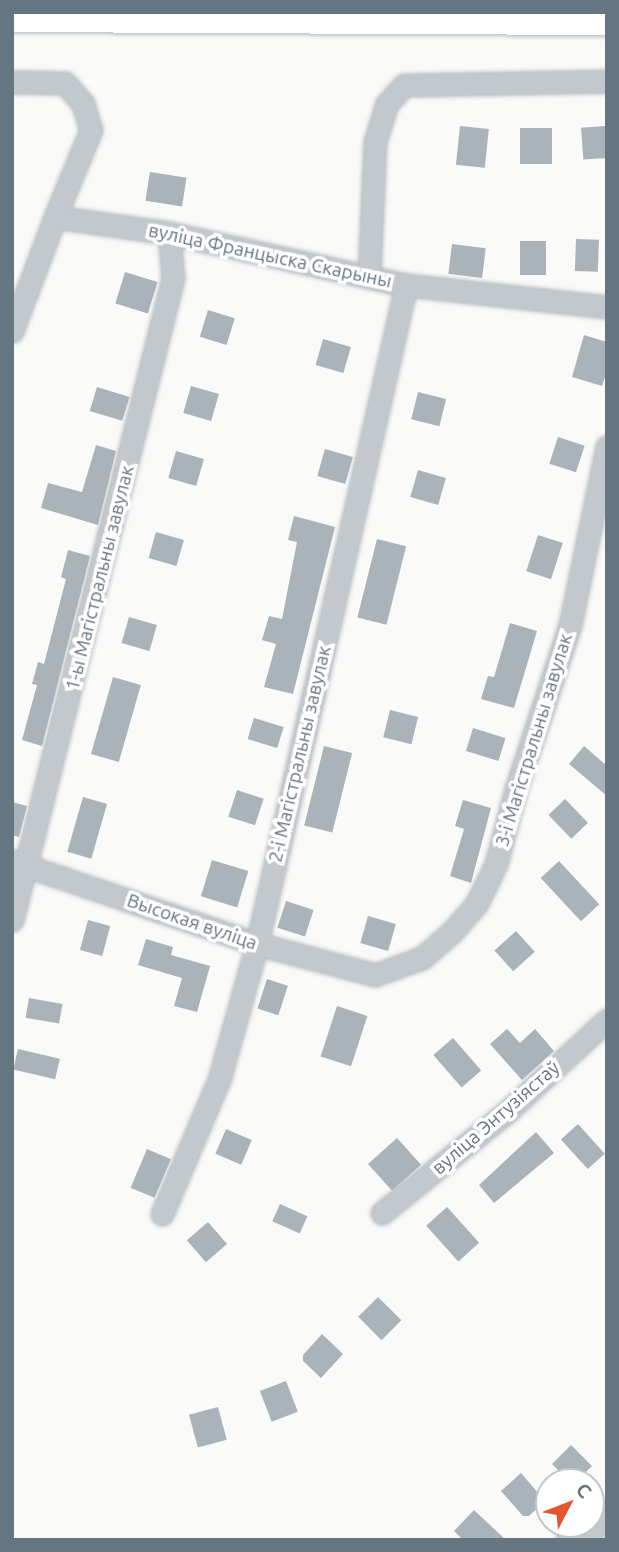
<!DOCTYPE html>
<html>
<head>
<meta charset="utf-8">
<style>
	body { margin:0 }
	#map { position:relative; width:619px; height:1552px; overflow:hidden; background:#fafaf8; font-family:Ubuntu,sans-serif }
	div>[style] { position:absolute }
	.building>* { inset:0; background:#aab3b9; transform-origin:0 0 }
	.roads { filter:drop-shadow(0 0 2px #b3babf) drop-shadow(0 0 2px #b3babf) }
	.street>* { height:21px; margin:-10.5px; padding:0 10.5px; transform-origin:10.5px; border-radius:10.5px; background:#c3c8cc }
	.secondary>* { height:32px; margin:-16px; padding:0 16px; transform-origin:16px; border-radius:16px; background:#fff }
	span { translate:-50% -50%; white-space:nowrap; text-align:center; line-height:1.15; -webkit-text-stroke:7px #fff; paint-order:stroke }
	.street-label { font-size:19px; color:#657683 }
	.frame { position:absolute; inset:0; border:14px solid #657683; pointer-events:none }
	.north { position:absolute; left:535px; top:1468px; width:70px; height:70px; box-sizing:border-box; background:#fff; border:2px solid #c1c8cd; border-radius:50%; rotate:48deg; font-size:19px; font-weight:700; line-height:28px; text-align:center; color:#657683 }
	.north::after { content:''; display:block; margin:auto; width:24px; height:32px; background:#e4572e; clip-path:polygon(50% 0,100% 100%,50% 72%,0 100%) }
</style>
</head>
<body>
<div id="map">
	<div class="building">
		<i style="left:460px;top:126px;width:29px;height:39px;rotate:6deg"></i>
		<i style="left:605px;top:126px;width:32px;height:24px;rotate:86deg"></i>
		<i style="left:520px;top:128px;width:32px;height:36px"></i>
		<i style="left:150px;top:172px;width:37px;height:29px;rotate:9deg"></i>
		<i style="left:576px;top:239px;width:23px;height:32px;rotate:2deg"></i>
		<i style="left:520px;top:241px;width:26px;height:34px"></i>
		<i style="left:452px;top:244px;width:34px;height:30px;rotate:7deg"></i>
		<i style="left:125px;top:272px;width:34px;height:33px;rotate:17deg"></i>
		<i style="left:208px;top:310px;width:28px;height:28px;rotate:17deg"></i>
		<i style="clip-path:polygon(584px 335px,607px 342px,607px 371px,602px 386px,572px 377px)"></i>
		<i style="left:323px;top:339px;width:29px;height:27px;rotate:16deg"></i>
		<i style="left:191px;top:386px;width:29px;height:28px;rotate:16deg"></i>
		<i style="left:97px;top:387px;width:34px;height:25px;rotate:17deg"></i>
		<i style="left:418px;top:392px;width:29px;height:28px;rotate:14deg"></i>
		<i style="left:558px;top:437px;width:28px;height:28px;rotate:18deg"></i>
		<i style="clip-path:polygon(96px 445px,116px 451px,98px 525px,41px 508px,48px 483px,82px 492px)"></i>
		<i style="left:325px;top:449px;width:29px;height:28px;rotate:16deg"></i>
		<i style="left:176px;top:451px;width:29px;height:28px;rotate:16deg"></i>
		<i style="left:418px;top:470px;width:29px;height:28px;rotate:16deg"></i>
		<i style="clip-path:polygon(294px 516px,335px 527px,293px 694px,264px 687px,276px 644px,262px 640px,269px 616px,282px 619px,297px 542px,288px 540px)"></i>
		<i style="left:156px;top:532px;width:29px;height:27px;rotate:16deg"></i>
		<i style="left:538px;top:535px;width:26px;height:38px;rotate:18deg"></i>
		<i style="left:377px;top:539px;width:30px;height:81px;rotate:14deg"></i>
		<i style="clip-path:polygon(68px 550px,90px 556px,42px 746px,22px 740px,37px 685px,32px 684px,38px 662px,44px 664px,66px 579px,61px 577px)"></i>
		<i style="left:129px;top:617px;width:29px;height:27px;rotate:16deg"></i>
		<i style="clip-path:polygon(510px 623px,537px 631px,514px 708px,481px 699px,488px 676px,494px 677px)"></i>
		<i style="left:113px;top:677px;width:29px;height:80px;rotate:16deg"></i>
		<i style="left:390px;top:710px;width:29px;height:28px;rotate:14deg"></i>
		<i style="left:254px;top:718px;width:31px;height:22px;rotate:17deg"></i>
		<i style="left:473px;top:728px;width:34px;height:24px;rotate:17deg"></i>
		<i style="left:324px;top:746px;width:29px;height:82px;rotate:14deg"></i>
		<i style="clip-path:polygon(584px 746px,607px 766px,607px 796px,569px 764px)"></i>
		<i style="left:237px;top:790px;width:28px;height:28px;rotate:18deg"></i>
		<i style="left:83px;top:797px;width:25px;height:57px;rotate:16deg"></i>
		<i style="left:565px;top:799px;width:33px;height:23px;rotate:46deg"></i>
		<i style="clip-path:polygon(463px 800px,491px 808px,471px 883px,450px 876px,464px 829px,455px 826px)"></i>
		<i style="clip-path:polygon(12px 802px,27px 806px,19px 837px,12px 835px)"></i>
		<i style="left:212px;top:860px;width:38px;height:38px;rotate:17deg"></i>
		<i style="left:559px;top:861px;width:59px;height:25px;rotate:47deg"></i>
		<i style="left:286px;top:901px;width:29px;height:28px;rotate:18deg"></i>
		<i style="left:368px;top:916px;width:29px;height:28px;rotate:16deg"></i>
		<i style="left:88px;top:920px;width:23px;height:31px;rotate:15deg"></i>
		<i style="left:516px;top:931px;width:28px;height:29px;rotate:48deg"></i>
		<i style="clip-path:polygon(146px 939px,173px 947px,171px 955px,210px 966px,197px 1012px,174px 1006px,182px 978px,138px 965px)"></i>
		<i style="left:267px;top:979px;width:22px;height:31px;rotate:18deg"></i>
		<i style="left:29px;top:998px;width:34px;height:20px;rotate:10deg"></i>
		<i style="left:337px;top:1006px;width:32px;height:53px;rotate:18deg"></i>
		<i style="clip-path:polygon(507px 1029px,520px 1043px,535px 1029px,554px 1051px,522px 1080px,490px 1044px)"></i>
		<i style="left:453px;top:1038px;width:43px;height:26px;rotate:49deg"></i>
		<i style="left:18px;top:1049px;width:43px;height:21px;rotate:13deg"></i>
		<i style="left:578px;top:1124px;width:40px;height:23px;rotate:48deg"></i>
		<i style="left:226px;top:1129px;width:28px;height:27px;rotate:23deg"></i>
		<i style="clip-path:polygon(536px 1132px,554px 1153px,494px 1203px,479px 1185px)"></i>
		<i style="left:397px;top:1138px;width:36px;height:39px;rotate:48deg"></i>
		<i style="left:147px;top:1149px;width:26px;height:42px;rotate:23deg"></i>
		<i style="left:280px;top:1204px;width:30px;height:19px;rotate:24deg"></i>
		<i style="left:447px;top:1207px;width:48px;height:28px;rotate:48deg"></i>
		<i style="left:208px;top:1222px;width:29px;height:28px;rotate:49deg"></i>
		<i style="left:378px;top:1297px;width:33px;height:28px;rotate:45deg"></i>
		<i style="clip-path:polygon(322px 1334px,343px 1354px,321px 1378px,303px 1361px,303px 1355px)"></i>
		<i style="left:286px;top:1381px;width:33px;height:28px;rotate:69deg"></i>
		<i style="left:218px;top:1407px;width:34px;height:30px;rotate:75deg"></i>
		<i style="clip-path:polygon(571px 1445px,592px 1466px,576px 1482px,570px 1482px,552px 1464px)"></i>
		<i style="clip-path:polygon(521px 1473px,545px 1501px,529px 1516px,523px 1516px,501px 1491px)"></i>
		<i style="clip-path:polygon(474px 1510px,506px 1540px,463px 1540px,454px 1531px)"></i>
	</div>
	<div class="roads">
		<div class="street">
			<i style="left:12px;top:82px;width:53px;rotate:1.1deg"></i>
			<i style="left:65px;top:83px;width:28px;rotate:49deg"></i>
			<i style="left:83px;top:104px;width:27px;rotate:73deg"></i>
			<i style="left:91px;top:130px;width:94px;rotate:112.5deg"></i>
			<i style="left:369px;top:277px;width:135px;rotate:-87.5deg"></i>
			<i style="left:375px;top:142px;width:39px;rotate:-73deg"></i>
			<i style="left:386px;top:105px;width:27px;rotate:-48deg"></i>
			<i style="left:404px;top:85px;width:203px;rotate:-1.1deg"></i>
			<i style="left:12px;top:331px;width:122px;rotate:-69.3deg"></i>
			<i style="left:55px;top:217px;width:115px;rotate:8deg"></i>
			<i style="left:169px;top:233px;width:243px;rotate:12.4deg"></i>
			<i style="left:406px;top:285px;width:202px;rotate:6.2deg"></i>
			<i style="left:12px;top:861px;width:259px;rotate:18.7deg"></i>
			<i style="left:257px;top:944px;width:122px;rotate:14.7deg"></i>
			<i style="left:375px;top:975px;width:50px;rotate:-19.9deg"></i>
			<i style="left:422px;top:958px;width:40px;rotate:-41deg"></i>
			<i style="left:452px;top:932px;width:38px;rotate:-49deg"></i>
			<i style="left:477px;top:903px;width:43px;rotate:-64deg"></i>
			<i style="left:496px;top:864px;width:78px;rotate:-75.1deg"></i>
			<i style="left:516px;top:789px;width:173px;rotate:-71.8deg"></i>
			<i style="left:570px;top:625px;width:182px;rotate:-78.3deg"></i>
			<i style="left:12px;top:920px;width:662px;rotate:-75.92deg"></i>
			<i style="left:173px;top:278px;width:45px;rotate:-95.1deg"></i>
			<i style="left:382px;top:1213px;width:164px;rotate:-39deg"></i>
			<i style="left:509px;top:1110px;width:133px;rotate:-42.6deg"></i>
			<i style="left:162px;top:1214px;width:146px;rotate:-67deg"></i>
			<i style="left:219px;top:1080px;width:141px;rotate:-74.4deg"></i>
			<i style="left:257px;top:944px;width:676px;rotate:-77.26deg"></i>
			<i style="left:567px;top:1540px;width:30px;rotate:-23deg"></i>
			<i style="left:595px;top:1528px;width:16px;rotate:-40deg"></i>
		</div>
		<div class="secondary">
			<i style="left:12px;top:16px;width:595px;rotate:0.29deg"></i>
		</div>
	</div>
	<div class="street-label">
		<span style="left:270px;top:256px;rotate:12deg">вуліца Францыска Скарыны</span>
		<span style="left:100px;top:578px;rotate:-76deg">1-ы Магістральны завулак</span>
		<span style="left:534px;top:740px;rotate:-73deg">3-і Магістральны завулак</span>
		<span style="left:300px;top:754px;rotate:-77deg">2-і Магістральны завулак</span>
		<span style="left:192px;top:922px;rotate:19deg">Высокая вуліца</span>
		<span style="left:496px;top:1118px;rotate:-41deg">вуліца Энтузіястаў</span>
	</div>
	<div class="frame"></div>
	<div class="north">С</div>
</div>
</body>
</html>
